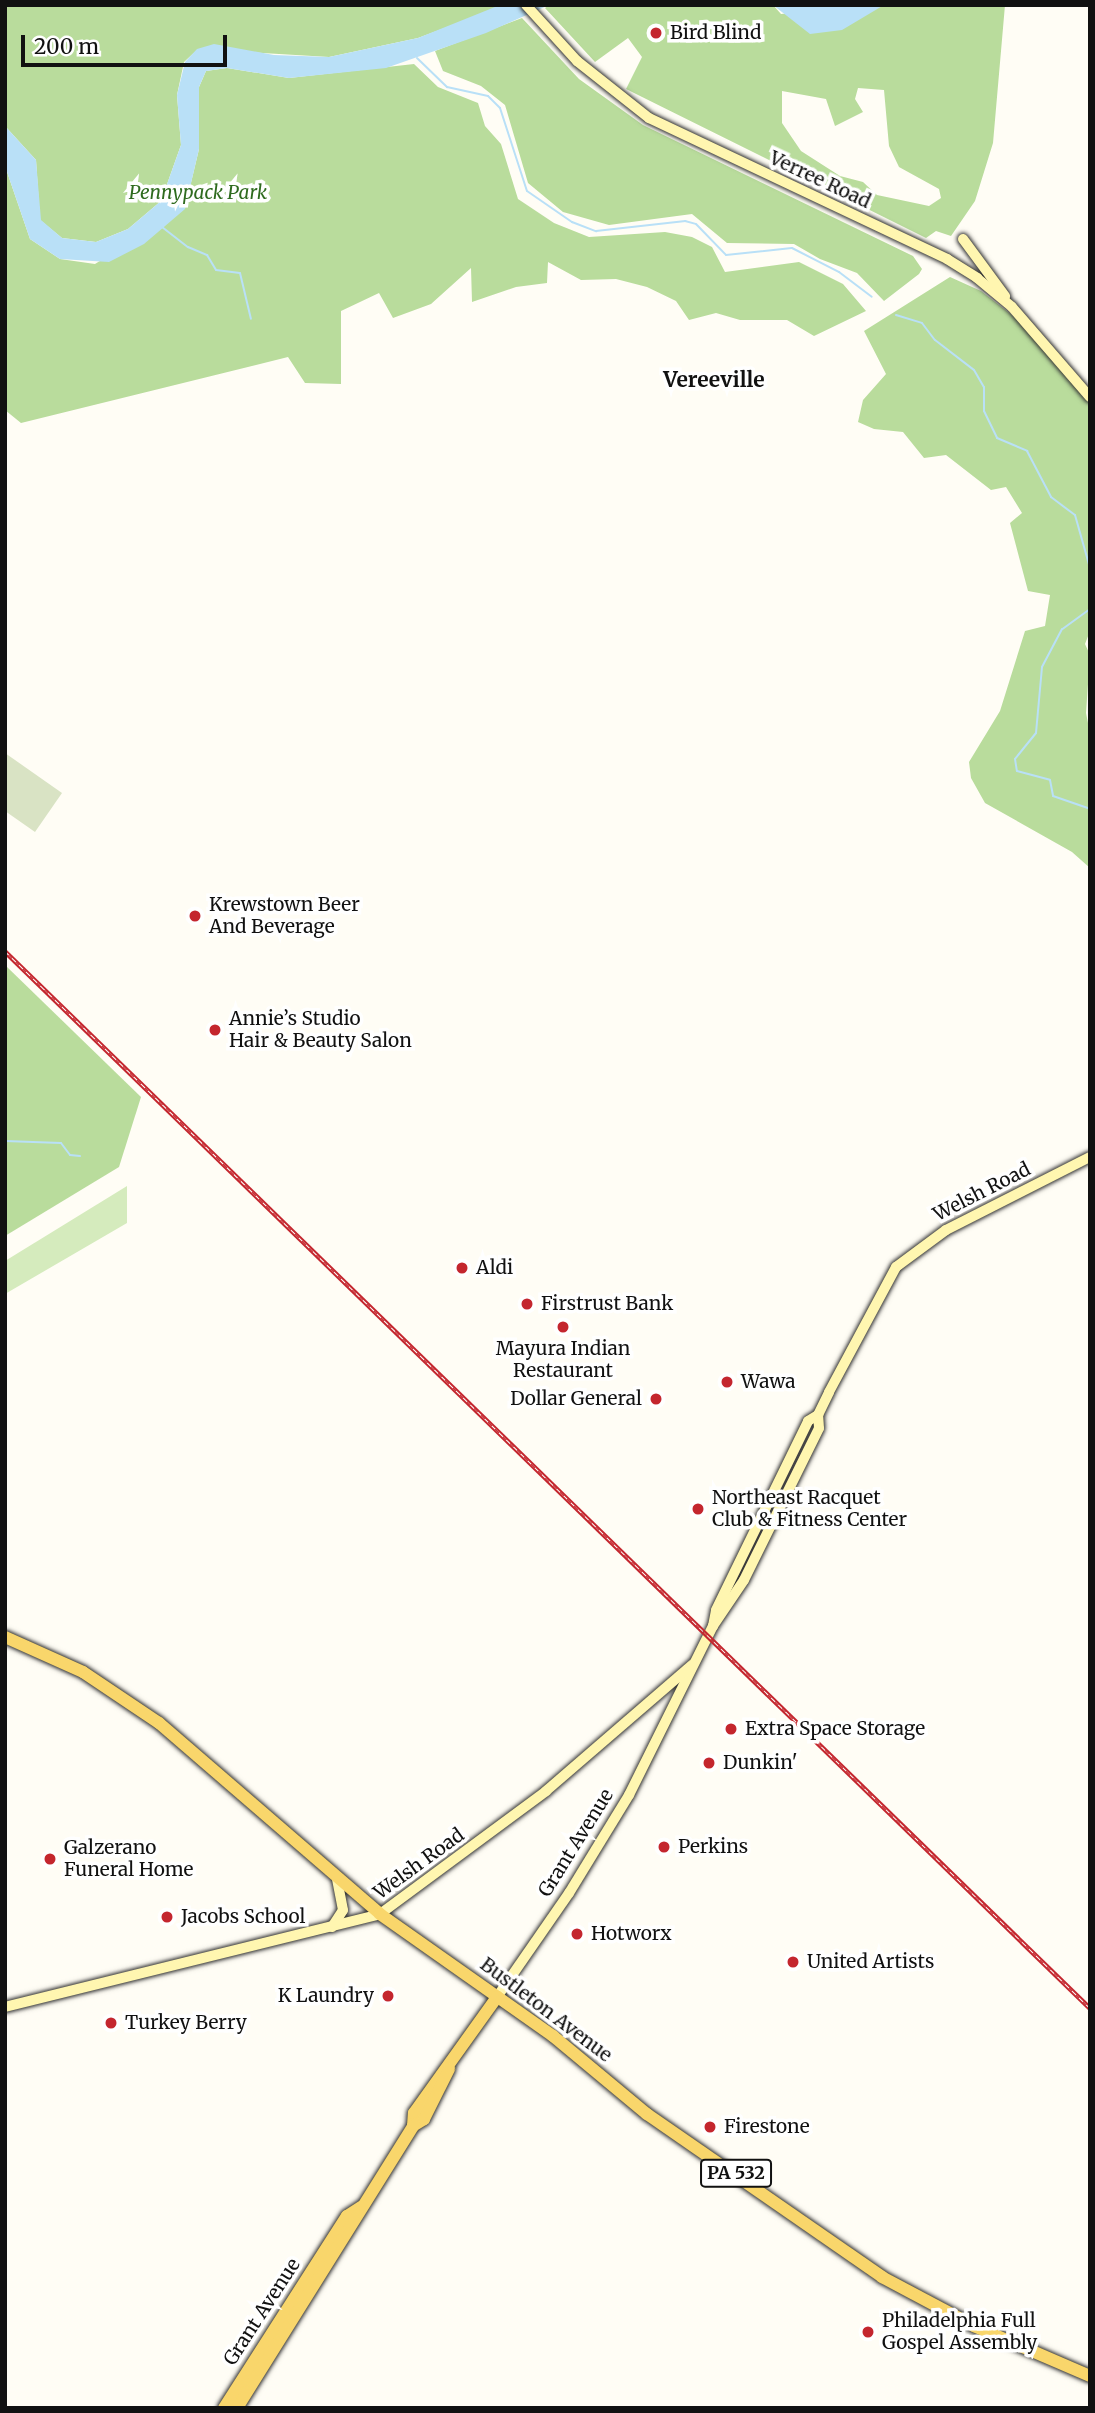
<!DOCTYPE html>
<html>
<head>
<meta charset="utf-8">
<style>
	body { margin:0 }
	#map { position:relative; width:1095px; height:2413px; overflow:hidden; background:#fffdf5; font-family:Merriweather,serif }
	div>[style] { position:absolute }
	.green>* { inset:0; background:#d5ebbd }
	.forest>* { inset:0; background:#b9dc9c }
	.cemetery>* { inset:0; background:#d9e3c4 }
	.water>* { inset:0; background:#b9e0f7 }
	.stream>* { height:2px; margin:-1px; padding:0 1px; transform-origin:1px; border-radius:1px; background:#b9e0f7 }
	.roads { filter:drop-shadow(0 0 2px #333) drop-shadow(0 0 2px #333) }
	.secondary>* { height:10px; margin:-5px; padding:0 5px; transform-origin:5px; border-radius:5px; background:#fff6b0 }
	.primary>* { height:12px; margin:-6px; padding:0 6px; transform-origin:6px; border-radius:6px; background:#f9d66b }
	.rail>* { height:4.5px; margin-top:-2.25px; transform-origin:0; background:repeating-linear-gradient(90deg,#fff 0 5px,#c4262e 0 10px); box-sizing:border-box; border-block:2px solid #c4262e }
	.dots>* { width:19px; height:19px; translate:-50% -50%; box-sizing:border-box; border:4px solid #fff; border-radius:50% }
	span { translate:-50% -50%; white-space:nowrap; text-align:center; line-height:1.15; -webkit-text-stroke:7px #fff; paint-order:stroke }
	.shield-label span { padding:2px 5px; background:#fff; border:2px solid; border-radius:5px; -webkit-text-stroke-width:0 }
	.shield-label { font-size:18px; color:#111; font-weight:700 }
	.poi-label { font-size:19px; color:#111 }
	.left { translate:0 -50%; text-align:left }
	.right { translate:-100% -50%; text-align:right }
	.street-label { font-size:19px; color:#111 }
	.park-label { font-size:19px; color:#2f6b1f; font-style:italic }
	.neighbourhood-label { font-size:21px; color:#111; font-weight:700 }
	.frame { position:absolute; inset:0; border:7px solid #111; pointer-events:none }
	.scale { position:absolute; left:21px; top:35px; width:206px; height:32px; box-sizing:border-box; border:4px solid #111; border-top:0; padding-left:9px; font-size:21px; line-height:24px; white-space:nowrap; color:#111; -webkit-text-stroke:5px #fff; paint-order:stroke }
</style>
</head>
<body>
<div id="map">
	<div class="green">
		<i style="clip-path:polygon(127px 1186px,127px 1223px,5px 1294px,5px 1261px)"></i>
	</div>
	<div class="forest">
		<i style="clip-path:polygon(5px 5px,506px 5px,418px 38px,329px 57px,198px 49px,184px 62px,177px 95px,181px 145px,161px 201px,128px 229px,96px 242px,62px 238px,40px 220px,36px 160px,5px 126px)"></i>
		<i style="clip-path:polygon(evenodd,549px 5px,773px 5px,781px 14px,884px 5px,1005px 5px,993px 143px,975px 201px,951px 236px,936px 231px,926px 238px,626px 89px,642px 57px,628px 38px,595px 62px,545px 8px,549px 5px,858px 88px,884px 90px,889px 146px,899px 167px,939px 189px,941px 198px,929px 206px,877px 195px,863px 182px,840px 176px,801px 151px,782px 123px,782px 91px,826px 99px,835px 126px,863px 112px,855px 99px,858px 88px)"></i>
		<i style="clip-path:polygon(522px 18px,579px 79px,643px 125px,913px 256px,922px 269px,919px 274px,884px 301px,857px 273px,820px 259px,794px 244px,727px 243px,692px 214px,609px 225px,563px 212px,528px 183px,505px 105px,481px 86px,443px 71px,435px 51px)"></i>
		<i style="clip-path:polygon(414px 64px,438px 87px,478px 103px,485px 126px,501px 144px,518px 199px,554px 223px,589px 237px,665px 232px,692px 237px,712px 247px,725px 272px,799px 262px,843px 284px,866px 311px,814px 336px,787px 320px,740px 320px,716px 313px,689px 320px,676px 301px,647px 287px,616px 279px,581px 280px,548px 262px,547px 283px,516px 287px,472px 302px,471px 268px,431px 304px,393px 318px,379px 293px,341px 311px,341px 384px,305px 383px,288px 357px,21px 423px,5px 410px,5px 166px,30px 239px,60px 259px,95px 264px,185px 208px,199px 149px,199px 87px,206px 71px,227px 68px,289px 78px)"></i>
		<i style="clip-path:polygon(950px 277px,981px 291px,1021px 322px,1090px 404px,1090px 631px,1085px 644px,1090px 655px,1086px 713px,1090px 733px,1090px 868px,1072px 852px,985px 803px,971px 778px,969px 762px,1000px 711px,1025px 631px,1045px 626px,1050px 595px,1028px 591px,1010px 523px,1022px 513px,1006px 487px,991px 490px,946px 455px,924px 458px,903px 432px,874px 429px,858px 422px,863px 400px,886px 374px,864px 331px)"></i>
		<i style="clip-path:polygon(5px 965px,141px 1097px,119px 1167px,5px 1236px)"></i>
	</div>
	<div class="cemetery">
		<i style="clip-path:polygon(5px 753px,62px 793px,35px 832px,5px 811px)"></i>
	</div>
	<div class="water">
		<i style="clip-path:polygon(549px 5px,486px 33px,386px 68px,289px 78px,227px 68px,206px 71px,199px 87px,199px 149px,185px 209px,144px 244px,109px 262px,60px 259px,30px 239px,5px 166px,5px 126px,36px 160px,41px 220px,62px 238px,96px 242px,128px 229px,161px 201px,181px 145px,177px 95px,185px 62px,197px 49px,214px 44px,274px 55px,329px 57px,418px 38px,495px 7px)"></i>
		<i style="clip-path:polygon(773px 5px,817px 6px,884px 5px,842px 30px,810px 34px)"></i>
	</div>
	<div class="stream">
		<i style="left:417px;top:58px;width:42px;rotate:44deg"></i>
		<i style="left:447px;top:87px;width:42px;rotate:12.4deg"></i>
		<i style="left:488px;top:96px;width:17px;rotate:45deg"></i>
		<i style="left:500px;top:108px;width:87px;rotate:72deg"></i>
		<i style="left:527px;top:191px;width:55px;rotate:34.6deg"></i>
		<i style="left:572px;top:222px;width:26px;rotate:21deg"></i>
		<i style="left:596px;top:231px;width:90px;rotate:-6.4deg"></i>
		<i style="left:685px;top:221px;width:11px;rotate:15deg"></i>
		<i style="left:696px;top:224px;width:43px;rotate:45.9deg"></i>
		<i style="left:726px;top:255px;width:66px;rotate:-6.1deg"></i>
		<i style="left:792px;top:248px;width:53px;rotate:27.1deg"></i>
		<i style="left:839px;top:272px;width:41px;rotate:37.1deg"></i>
		<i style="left:162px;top:227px;width:33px;rotate:38deg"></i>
		<i style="left:188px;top:247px;width:21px;rotate:23deg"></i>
		<i style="left:207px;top:255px;width:17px;rotate:59deg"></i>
		<i style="left:216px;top:270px;width:24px;rotate:7deg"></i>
		<i style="left:240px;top:273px;width:47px;rotate:76.6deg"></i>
		<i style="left:896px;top:315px;width:27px;rotate:17deg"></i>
		<i style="left:922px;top:323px;width:21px;rotate:53deg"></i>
		<i style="left:935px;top:340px;width:49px;rotate:37.6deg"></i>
		<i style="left:974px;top:370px;width:20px;rotate:60deg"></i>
		<i style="left:984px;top:387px;width:24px;rotate:90deg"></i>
		<i style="left:984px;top:411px;width:30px;rotate:64deg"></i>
		<i style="left:997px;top:438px;width:33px;rotate:23deg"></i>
		<i style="left:1027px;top:451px;width:52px;rotate:62.4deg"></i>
		<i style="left:1051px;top:497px;width:30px;rotate:37deg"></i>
		<i style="left:1075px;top:515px;width:55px;rotate:74.2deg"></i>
		<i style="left:1090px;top:609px;width:34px;rotate:144deg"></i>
		<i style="left:1062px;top:629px;width:43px;rotate:117.8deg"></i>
		<i style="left:1042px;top:667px;width:66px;rotate:95.2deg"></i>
		<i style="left:1036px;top:733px;width:33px;rotate:129deg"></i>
		<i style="left:1015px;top:759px;width:12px;rotate:81deg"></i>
		<i style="left:1017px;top:771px;width:34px;rotate:15deg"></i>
		<i style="left:1050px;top:780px;width:16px;rotate:79deg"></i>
		<i style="left:1053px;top:796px;width:39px;rotate:19deg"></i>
		<i style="left:5px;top:1141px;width:56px;rotate:2deg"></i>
		<i style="left:61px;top:1143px;width:15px;rotate:53deg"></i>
		<i style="left:70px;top:1155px;width:10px;rotate:6deg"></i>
	</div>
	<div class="roads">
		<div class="secondary">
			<i style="left:526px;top:5px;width:76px;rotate:47.7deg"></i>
			<i style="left:577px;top:61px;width:92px;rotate:38.4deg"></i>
			<i style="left:649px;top:118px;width:330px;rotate:25.3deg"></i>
			<i style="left:947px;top:259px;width:36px;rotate:32deg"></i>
			<i style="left:977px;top:278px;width:45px;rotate:39.6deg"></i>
			<i style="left:1012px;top:307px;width:119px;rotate:49.1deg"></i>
			<i style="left:963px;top:239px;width:71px;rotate:53.6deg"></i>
			<i style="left:713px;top:1626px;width:16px;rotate:-79deg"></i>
			<i style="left:716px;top:1610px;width:210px;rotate:-64deg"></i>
			<i style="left:808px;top:1421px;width:12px;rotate:-31deg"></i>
			<i style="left:332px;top:1927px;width:20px;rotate:-57deg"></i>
			<i style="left:343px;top:1910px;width:31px;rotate:-101deg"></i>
			<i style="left:497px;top:1997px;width:126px;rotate:-55.3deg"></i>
			<i style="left:569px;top:1893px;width:115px;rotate:-58.5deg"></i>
			<i style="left:629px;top:1795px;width:189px;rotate:-63.6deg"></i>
			<i style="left:713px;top:1626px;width:55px;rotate:-56deg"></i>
			<i style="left:744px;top:1580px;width:169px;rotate:-63.7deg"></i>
			<i style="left:819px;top:1428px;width:13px;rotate:-94deg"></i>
			<i style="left:818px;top:1415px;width:25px;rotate:-64deg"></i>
			<i style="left:829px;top:1392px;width:142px;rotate:-61.8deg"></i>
			<i style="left:896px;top:1267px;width:62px;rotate:-36.5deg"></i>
			<i style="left:946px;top:1230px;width:161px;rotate:-26.9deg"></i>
			<i style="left:5px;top:2007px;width:386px;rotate:-13.9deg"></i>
			<i style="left:380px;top:1914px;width:207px;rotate:-36.5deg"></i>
			<i style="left:546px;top:1791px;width:193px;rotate:-40.8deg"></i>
		</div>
		<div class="primary">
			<i style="left:5px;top:1637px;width:85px;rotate:24.2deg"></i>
			<i style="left:83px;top:1672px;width:92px;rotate:33.9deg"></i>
			<i style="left:159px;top:1723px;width:292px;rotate:40.8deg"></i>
			<i style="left:380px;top:1914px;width:212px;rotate:35.2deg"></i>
			<i style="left:553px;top:2036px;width:122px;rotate:39.7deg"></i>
			<i style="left:647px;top:2114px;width:286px;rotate:34.7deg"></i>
			<i style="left:882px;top:2277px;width:104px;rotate:28deg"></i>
			<i style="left:974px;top:2326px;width:126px;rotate:23.3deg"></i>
			<i style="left:413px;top:2126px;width:13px;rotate:-86deg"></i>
			<i style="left:414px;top:2113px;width:143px;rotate:-54.4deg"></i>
			<i style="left:224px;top:2408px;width:228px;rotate:-57.4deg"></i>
			<i style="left:347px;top:2216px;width:17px;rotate:-33deg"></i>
			<i style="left:237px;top:2408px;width:332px;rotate:-58deg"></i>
			<i style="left:413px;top:2126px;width:13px;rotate:-32deg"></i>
			<i style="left:424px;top:2119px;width:56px;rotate:-63.4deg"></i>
		</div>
	</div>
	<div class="rail">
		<i style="left:5px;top:951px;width:1515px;rotate:44.25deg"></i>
	</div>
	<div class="dots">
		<i style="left:656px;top:33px;background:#c4262e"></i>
		<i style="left:195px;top:916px;background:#c4262e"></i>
		<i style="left:215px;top:1030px;background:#c4262e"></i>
		<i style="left:462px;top:1268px;background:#c4262e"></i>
		<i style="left:527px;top:1304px;background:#c4262e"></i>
		<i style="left:563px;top:1327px;background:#c4262e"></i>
		<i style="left:727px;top:1382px;background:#c4262e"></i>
		<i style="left:656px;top:1399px;background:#c4262e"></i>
		<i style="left:698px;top:1509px;background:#c4262e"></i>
		<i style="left:731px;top:1729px;background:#c4262e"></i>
		<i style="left:709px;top:1763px;background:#c4262e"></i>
		<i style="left:664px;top:1847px;background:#c4262e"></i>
		<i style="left:50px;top:1859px;background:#c4262e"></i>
		<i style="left:167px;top:1917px;background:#c4262e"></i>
		<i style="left:577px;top:1934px;background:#c4262e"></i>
		<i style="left:793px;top:1962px;background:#c4262e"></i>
		<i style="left:388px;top:1996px;background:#c4262e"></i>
		<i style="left:111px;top:2023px;background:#c4262e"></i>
		<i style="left:710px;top:2127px;background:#c4262e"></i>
		<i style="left:868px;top:2332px;background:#c4262e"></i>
	</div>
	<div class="shield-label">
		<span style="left:736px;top:2173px">PA 532</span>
	</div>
	<div class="poi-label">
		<span class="left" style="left:670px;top:33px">Bird Blind</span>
		<span class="left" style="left:209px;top:916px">Krewstown Beer<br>And Beverage</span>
		<span class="left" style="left:229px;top:1030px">Annie’s Studio<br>Hair &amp; Beauty Salon</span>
		<span class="left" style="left:476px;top:1268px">Aldi</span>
		<span class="left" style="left:541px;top:1304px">Firstrust Bank</span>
		<span style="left:563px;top:1360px">Mayura Indian<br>Restaurant</span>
		<span class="left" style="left:741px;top:1382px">Wawa</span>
		<span class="right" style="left:642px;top:1399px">Dollar General</span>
		<span class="left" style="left:712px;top:1509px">Northeast Racquet<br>Club &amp; Fitness Center</span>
		<span class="left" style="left:745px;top:1729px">Extra Space Storage</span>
		<span class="left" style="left:723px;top:1763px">Dunkin'</span>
		<span class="left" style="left:678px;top:1847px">Perkins</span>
		<span class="left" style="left:64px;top:1859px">Galzerano<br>Funeral Home</span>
		<span class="left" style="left:181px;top:1917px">Jacobs School</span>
		<span class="left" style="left:591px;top:1934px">Hotworx</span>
		<span class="left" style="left:807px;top:1962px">United Artists</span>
		<span class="right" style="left:374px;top:1996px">K Laundry</span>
		<span class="left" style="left:125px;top:2023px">Turkey Berry</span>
		<span class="left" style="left:724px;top:2127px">Firestone</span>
		<span class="left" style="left:882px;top:2332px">Philadelphia Full<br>Gospel Assembly</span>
	</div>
	<div class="street-label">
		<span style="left:820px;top:180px;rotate:25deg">Verree Road</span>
		<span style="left:982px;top:1192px;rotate:-27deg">Welsh Road</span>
		<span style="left:576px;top:1843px;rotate:-58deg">Grant Avenue</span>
		<span style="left:419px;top:1864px;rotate:-36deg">Welsh Road</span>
		<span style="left:546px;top:2010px;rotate:37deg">Bustleton Avenue</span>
		<span style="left:262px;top:2312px;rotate:-57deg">Grant Avenue</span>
	</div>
	<div class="park-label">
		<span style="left:198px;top:193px">Pennypack Park</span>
	</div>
	<div class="neighbourhood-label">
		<span style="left:714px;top:380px">Vereeville</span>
	</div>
	<div class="frame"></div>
	<div class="scale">200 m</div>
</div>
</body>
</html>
